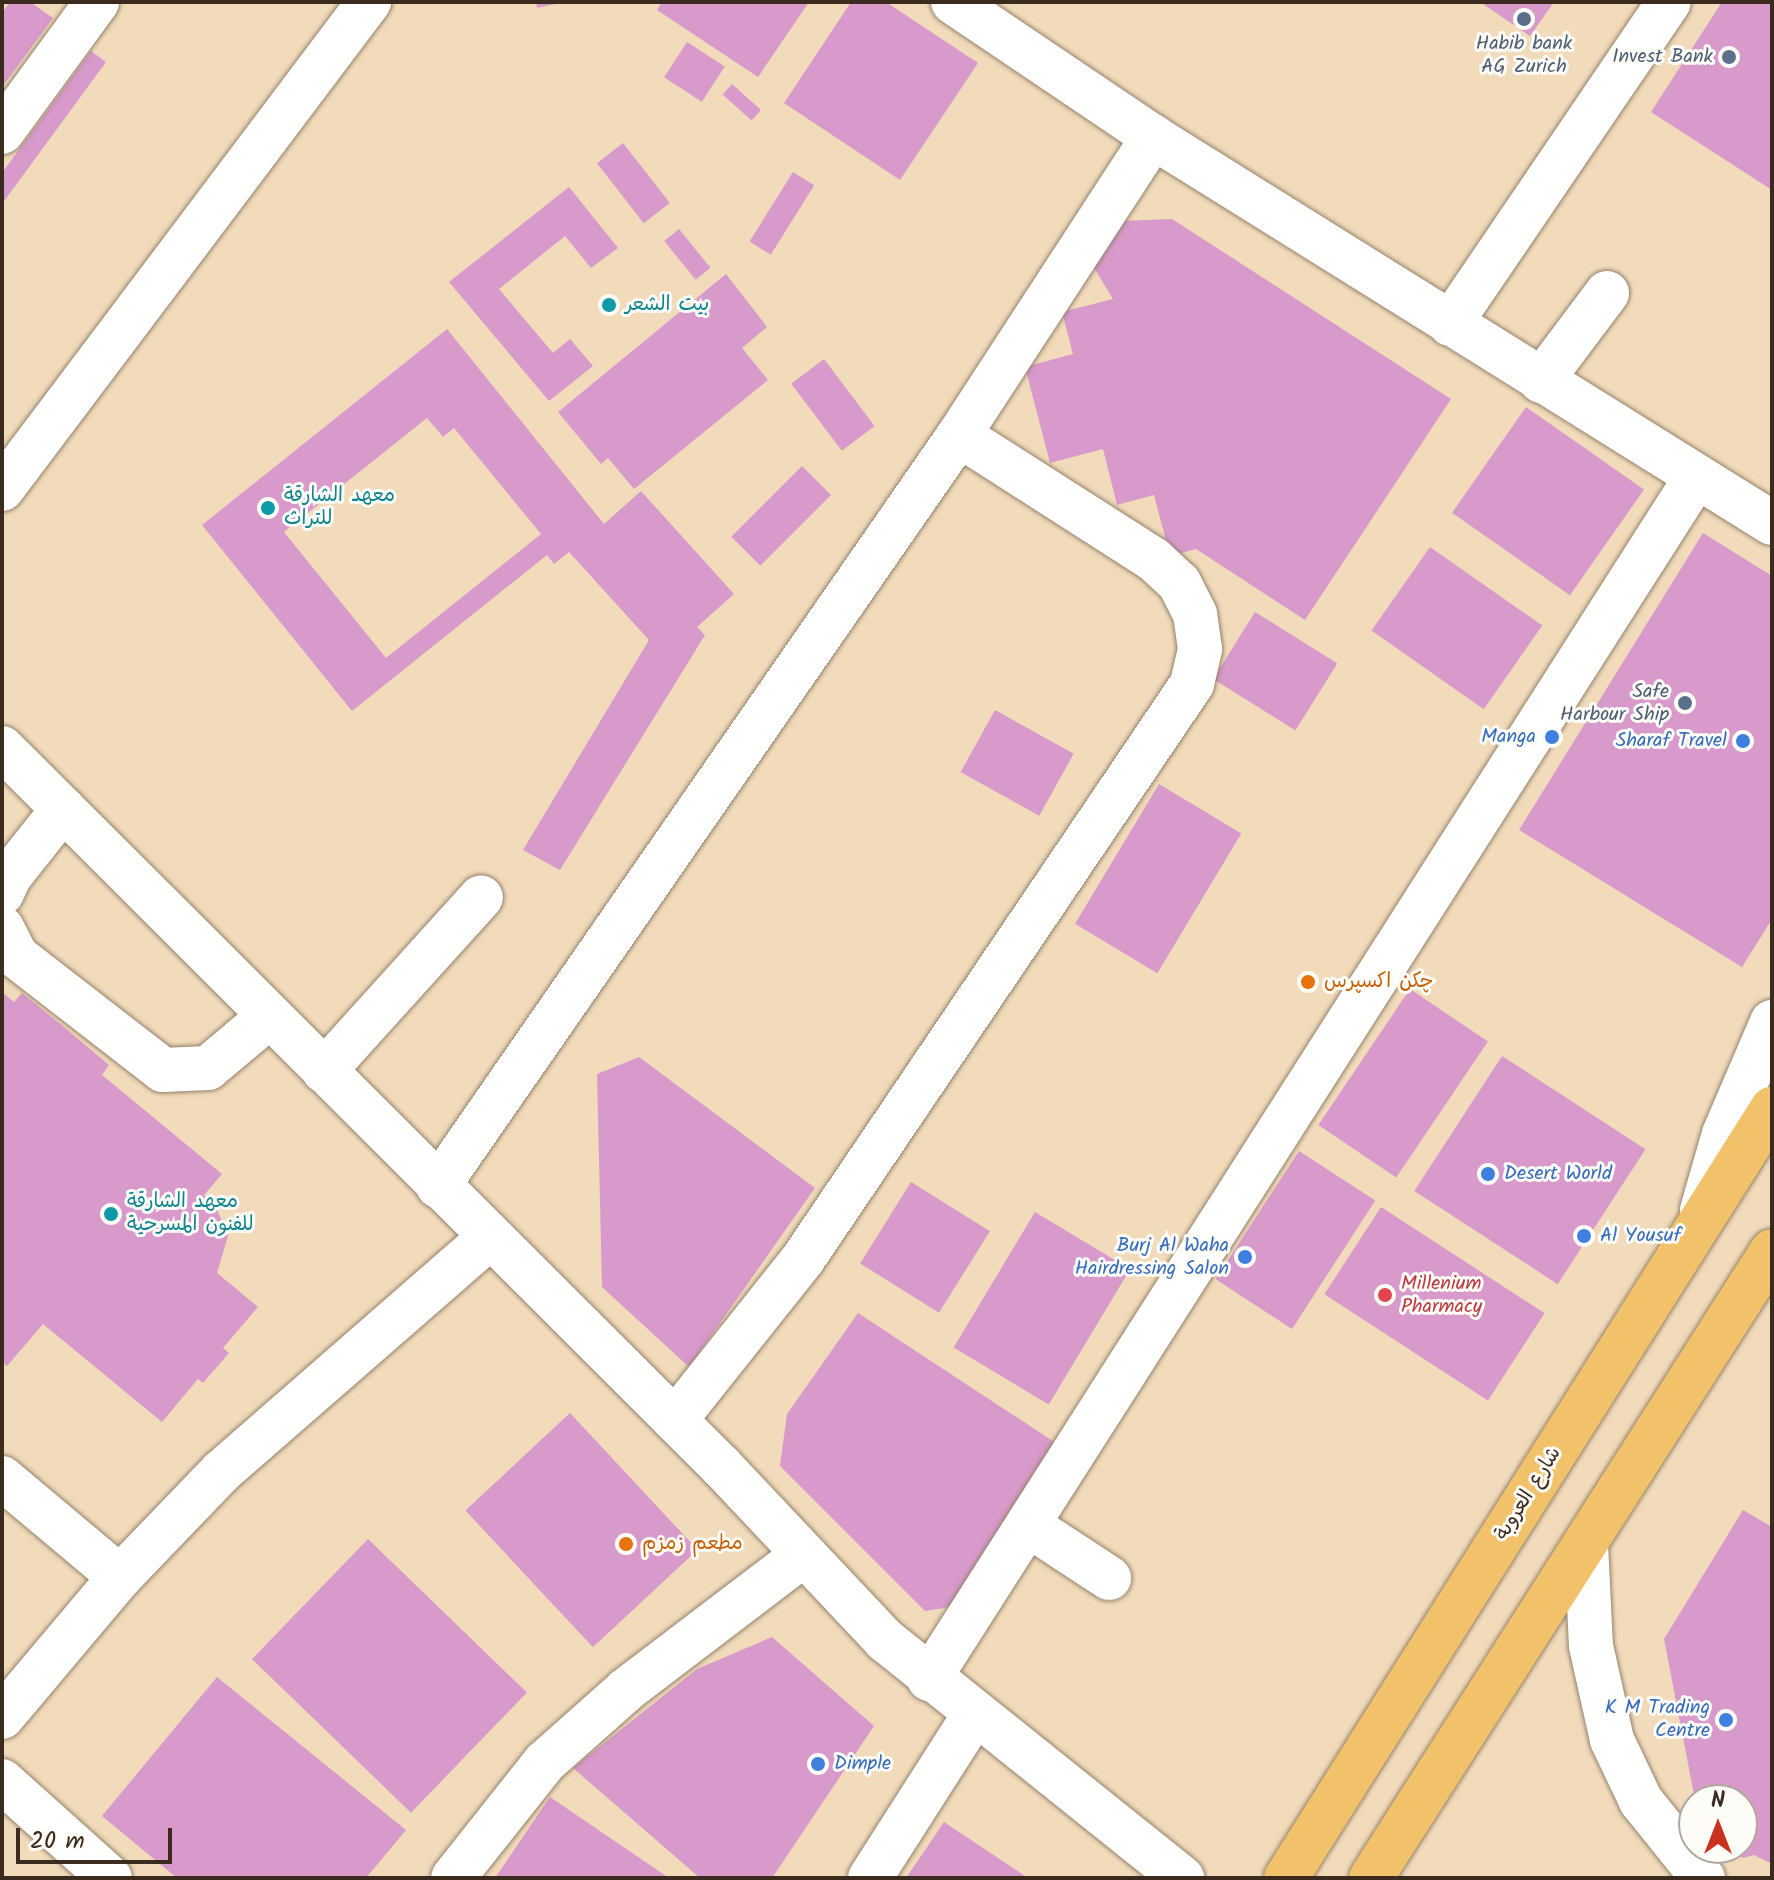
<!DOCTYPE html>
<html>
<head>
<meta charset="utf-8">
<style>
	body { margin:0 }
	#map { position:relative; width:1774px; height:1880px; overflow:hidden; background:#f1dbbb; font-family:Kalam,"Playpen Sans Arabic",sans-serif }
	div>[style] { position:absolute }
	.building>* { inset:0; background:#d899cb; transform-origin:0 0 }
	.roads { filter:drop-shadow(0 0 2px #96826c) drop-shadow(0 0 2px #96826c) }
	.minor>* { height:44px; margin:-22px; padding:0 22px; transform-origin:22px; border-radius:22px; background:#fff }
	.major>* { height:44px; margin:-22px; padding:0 22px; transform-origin:22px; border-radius:22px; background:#f2c26a }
	.dots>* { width:22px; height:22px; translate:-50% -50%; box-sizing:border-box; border:4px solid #fdfcf7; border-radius:50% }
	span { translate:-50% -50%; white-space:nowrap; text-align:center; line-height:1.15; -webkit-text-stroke:6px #fdfcf7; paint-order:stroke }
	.service-label { font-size:20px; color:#4e5e75 }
	.right { translate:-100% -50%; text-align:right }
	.culture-label { font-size:20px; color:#0d838f }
	.left { translate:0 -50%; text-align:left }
	.shop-label { font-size:20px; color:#366cbe }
	.food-label { font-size:20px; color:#c56008 }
	.health-label { font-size:20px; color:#be3a42 }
	.street-label { font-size:20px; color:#3b2a1e }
	.frame { position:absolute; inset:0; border:4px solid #3b2a1e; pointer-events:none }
	.north { position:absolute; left:1678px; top:1784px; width:80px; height:80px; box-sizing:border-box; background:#fdfcf7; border:2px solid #afa8a0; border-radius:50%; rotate:0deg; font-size:22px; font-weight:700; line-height:32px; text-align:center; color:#3b2a1e }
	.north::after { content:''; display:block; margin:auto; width:28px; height:36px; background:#c8321e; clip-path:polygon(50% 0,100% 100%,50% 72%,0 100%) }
	.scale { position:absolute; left:16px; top:1828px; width:156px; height:36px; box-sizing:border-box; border:4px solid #3b2a1e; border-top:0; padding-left:10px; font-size:24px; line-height:28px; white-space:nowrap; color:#3b2a1e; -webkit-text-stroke:6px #fdfcf7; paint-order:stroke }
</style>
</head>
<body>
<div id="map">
	<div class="building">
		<i style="clip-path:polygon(10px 2px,30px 2px,53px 18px,2px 87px,2px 13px)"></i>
		<i style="clip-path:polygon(536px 2px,560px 2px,560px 3px,537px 8px)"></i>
		<i style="clip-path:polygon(662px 2px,809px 2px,758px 77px,657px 10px)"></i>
		<i style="clip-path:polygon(851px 2px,886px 2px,978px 63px,900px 180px,784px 103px)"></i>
		<i style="clip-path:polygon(1480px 2px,1554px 2px,1530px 36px)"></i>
		<i style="clip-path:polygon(1722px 2px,1772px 2px,1772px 190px,1651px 112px)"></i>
		<i style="left:687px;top:42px;width:45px;height:42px;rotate:33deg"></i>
		<i style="clip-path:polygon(91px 51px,106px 62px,2px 204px,2px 173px)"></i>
		<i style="left:732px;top:84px;width:39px;height:14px;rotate:42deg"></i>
		<i style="left:623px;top:143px;width:76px;height:33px;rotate:52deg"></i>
		<i style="left:793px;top:172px;width:25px;height:82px;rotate:32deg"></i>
		<i style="clip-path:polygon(569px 187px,618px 248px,591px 268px,565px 236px,499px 289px,553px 353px,570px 339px,593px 366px,549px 401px,449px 282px)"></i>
		<i style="clip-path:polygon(1172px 219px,1451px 399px,1305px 620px,1196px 549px,1170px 556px,1154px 495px,1117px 505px,1103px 449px,1050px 463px,1025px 367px,1073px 354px,1062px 312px,1113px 299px,1091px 263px,1121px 221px)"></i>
		<i style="left:679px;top:229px;width:50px;height:19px;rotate:51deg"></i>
		<i style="clip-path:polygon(726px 274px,767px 327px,742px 348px,768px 380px,634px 489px,608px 458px,601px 464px,558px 412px)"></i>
		<i style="clip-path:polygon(evenodd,447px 329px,604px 524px,641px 491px,734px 594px,697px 627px,705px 635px,560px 870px,523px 850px,649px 640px,569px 552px,554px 564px,547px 555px,352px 711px,202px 525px,447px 329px,427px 418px,443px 437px,454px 428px,541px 534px,386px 658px,284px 532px,427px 418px)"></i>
		<i style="left:824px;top:359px;width:84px;height:41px;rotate:53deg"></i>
		<i style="left:1526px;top:407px;width:144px;height:129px;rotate:35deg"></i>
		<i style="left:802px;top:466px;width:41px;height:100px;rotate:45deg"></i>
		<i style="clip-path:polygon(1703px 533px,1772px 576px,1772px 919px,1742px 967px,1519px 830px)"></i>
		<i style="left:1430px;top:547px;width:137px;height:102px;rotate:35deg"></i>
		<i style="left:1255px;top:612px;width:97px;height:79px;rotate:32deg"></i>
		<i style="left:995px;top:710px;width:90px;height:71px;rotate:29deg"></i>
		<i style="left:1159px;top:784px;width:96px;height:163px;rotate:31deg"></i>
		<i style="left:1410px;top:989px;width:94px;height:164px;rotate:34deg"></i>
		<i style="clip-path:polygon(2px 992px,14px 1002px,22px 993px,59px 1023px,109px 1065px,102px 1075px,222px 1174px,204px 1195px,216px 1207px,228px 1236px,217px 1273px,258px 1307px,223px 1348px,229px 1353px,203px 1383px,198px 1379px,162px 1422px,43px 1324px,7px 1366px,2px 1362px)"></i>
		<i style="left:1502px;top:1056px;width:171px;height:161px;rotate:33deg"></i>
		<i style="clip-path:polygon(639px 1057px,815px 1188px,689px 1367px,602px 1287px,597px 1074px)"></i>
		<i style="left:1299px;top:1151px;width:91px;height:153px;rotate:33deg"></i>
		<i style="left:911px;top:1182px;width:93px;height:96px;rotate:32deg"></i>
		<i style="left:1381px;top:1207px;width:195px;height:104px;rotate:33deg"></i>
		<i style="left:1035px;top:1212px;width:111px;height:158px;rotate:31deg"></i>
		<i style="clip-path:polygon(858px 1313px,1068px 1451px,964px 1605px,925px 1611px,780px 1466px,787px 1414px)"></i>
		<i style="left:570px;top:1413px;width:187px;height:143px;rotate:47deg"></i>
		<i style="clip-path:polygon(1743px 1510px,1772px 1527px,1772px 1864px,1754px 1855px,1743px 1858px,1733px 1848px,1742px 1848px,1742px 1800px,1695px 1800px,1664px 1639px)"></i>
		<i style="left:368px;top:1539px;width:221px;height:167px;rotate:44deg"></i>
		<i style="clip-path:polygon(772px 1637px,874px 1726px,772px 1878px,700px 1878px,573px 1768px,697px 1669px)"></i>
		<i style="clip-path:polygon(217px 1677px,406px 1830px,366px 1878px,177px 1878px,102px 1816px)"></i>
		<i style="clip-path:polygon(550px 1797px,669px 1878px,495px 1878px)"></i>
		<i style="clip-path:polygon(944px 1822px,1028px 1878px,906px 1878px)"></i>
	</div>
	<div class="roads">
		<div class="minor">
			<i style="left:953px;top:2px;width:241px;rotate:34deg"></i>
			<i style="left:1153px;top:137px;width:729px;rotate:31.95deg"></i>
			<i style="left:2px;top:132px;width:161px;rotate:-53.8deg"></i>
			<i style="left:1450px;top:324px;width:389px;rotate:-55.8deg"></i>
			<i style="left:1541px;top:381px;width:110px;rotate:-53.1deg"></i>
			<i style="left:2px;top:489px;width:610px;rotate:-53deg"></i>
			<i style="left:2px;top:748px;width:1018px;rotate:44.96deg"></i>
			<i style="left:722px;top:1467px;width:238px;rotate:46.7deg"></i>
			<i style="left:885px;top:1640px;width:381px;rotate:38.7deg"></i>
			<i style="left:2px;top:893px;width:17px;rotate:-66deg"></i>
			<i style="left:9px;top:877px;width:87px;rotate:-51.5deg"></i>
			<i style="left:2px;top:928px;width:31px;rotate:63deg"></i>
			<i style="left:16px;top:956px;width:186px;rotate:37.8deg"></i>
			<i style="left:163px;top:1070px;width:45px;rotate:-2.5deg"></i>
			<i style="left:208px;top:1068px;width:81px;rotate:-40deg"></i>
			<i style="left:324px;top:1071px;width:234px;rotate:-47.9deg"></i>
			<i style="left:438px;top:1186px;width:914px;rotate:-55.25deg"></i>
			<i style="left:959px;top:435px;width:356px;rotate:-56.9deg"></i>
			<i style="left:1702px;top:1210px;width:79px;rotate:-73.9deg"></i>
			<i style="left:1724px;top:1134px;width:122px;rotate:-66.8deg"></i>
			<i style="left:675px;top:1420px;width:206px;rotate:-51.5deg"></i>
			<i style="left:803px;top:1259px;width:694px;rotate:-55.92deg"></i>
			<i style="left:1192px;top:684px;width:36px;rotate:-77deg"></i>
			<i style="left:1200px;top:649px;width:35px;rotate:-98deg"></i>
			<i style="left:1195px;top:614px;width:35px;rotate:-117deg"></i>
			<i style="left:1179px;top:583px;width:35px;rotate:-137deg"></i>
			<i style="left:1153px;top:559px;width:230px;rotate:-147.4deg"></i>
			<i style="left:2px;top:1478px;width:154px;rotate:40deg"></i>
			<i style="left:1028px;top:1525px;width:97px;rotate:33.2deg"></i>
			<i style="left:1586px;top:1544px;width:102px;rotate:87.2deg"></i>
			<i style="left:1591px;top:1646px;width:96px;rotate:77.4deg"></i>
			<i style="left:1612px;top:1740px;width:68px;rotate:64.6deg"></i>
			<i style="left:1641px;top:1801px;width:99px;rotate:51.2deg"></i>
			<i style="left:929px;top:1679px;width:1424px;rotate:-57.45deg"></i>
			<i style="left:2px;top:1717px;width:183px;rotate:-49.9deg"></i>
			<i style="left:120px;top:1577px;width:147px;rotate:-46.1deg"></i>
			<i style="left:222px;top:1471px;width:354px;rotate:-41.1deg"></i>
			<i style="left:2px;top:1781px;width:145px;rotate:41.9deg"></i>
			<i style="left:453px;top:1878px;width:148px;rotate:-51.6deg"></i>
			<i style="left:545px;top:1762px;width:108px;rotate:-41.6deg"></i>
			<i style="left:626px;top:1690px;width:223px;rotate:-37.3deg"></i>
			<i style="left:870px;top:1878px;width:195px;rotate:-57.4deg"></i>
		</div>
		<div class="major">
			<i style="left:1286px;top:1878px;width:910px;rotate:-57.71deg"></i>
			<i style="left:1371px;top:1878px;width:744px;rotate:-57.4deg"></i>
		</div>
	</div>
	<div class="dots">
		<i style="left:1524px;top:19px;background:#5c6f8a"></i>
		<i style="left:1729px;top:57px;background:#5c6f8a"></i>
		<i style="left:609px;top:305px;background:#0f9aa8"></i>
		<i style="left:268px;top:508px;background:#0f9aa8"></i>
		<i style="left:1685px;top:703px;background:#5c6f8a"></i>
		<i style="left:1552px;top:737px;background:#3f7fe0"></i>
		<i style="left:1743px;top:741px;background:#3f7fe0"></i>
		<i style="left:1308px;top:982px;background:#e8710a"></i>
		<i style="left:1488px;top:1174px;background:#3f7fe0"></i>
		<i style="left:111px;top:1214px;background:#0f9aa8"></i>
		<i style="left:1584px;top:1236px;background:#3f7fe0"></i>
		<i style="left:1245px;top:1257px;background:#3f7fe0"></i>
		<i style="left:1385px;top:1295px;background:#e0444e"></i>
		<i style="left:626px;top:1544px;background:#e8710a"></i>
		<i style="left:1726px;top:1720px;background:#3f7fe0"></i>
		<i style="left:818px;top:1764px;background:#3f7fe0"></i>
	</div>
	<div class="service-label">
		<span style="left:1524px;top:56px">Habib bank<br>AG Zurich</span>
		<span class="right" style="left:1713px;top:57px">Invest Bank</span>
		<span class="right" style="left:1669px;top:704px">Safe<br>Harbour Ship</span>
	</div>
	<div class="culture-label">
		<span class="left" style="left:625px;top:305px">بيت الشعر</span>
		<span class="left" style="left:284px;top:508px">معهد الشارقة<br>للتراث</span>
		<span class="left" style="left:127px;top:1214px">معهد الشارقة<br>للفنون المسرحية</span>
	</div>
	<div class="shop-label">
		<span class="right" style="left:1536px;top:737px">Manga</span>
		<span class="right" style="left:1727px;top:741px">Sharaf Travel</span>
		<span class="left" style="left:1504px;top:1174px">Desert World</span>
		<span class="left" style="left:1600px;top:1236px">Al Yousuf</span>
		<span class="right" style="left:1229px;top:1258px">Burj Al Waha<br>Hairdressing Salon</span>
		<span class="right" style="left:1710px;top:1720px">K M Trading<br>Centre</span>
		<span class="left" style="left:834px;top:1764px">Dimple</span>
	</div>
	<div class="food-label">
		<span class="left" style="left:1324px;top:982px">چکن اکسپرس</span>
		<span class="left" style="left:642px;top:1544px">مطعم زمزم</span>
	</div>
	<div class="health-label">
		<span class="left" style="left:1401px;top:1296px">Millenium<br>Pharmacy</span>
	</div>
	<div class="street-label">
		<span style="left:1529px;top:1494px;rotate:-58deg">شارع العروبة</span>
	</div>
	<div class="frame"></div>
	<div class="north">N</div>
	<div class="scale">20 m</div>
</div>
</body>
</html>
